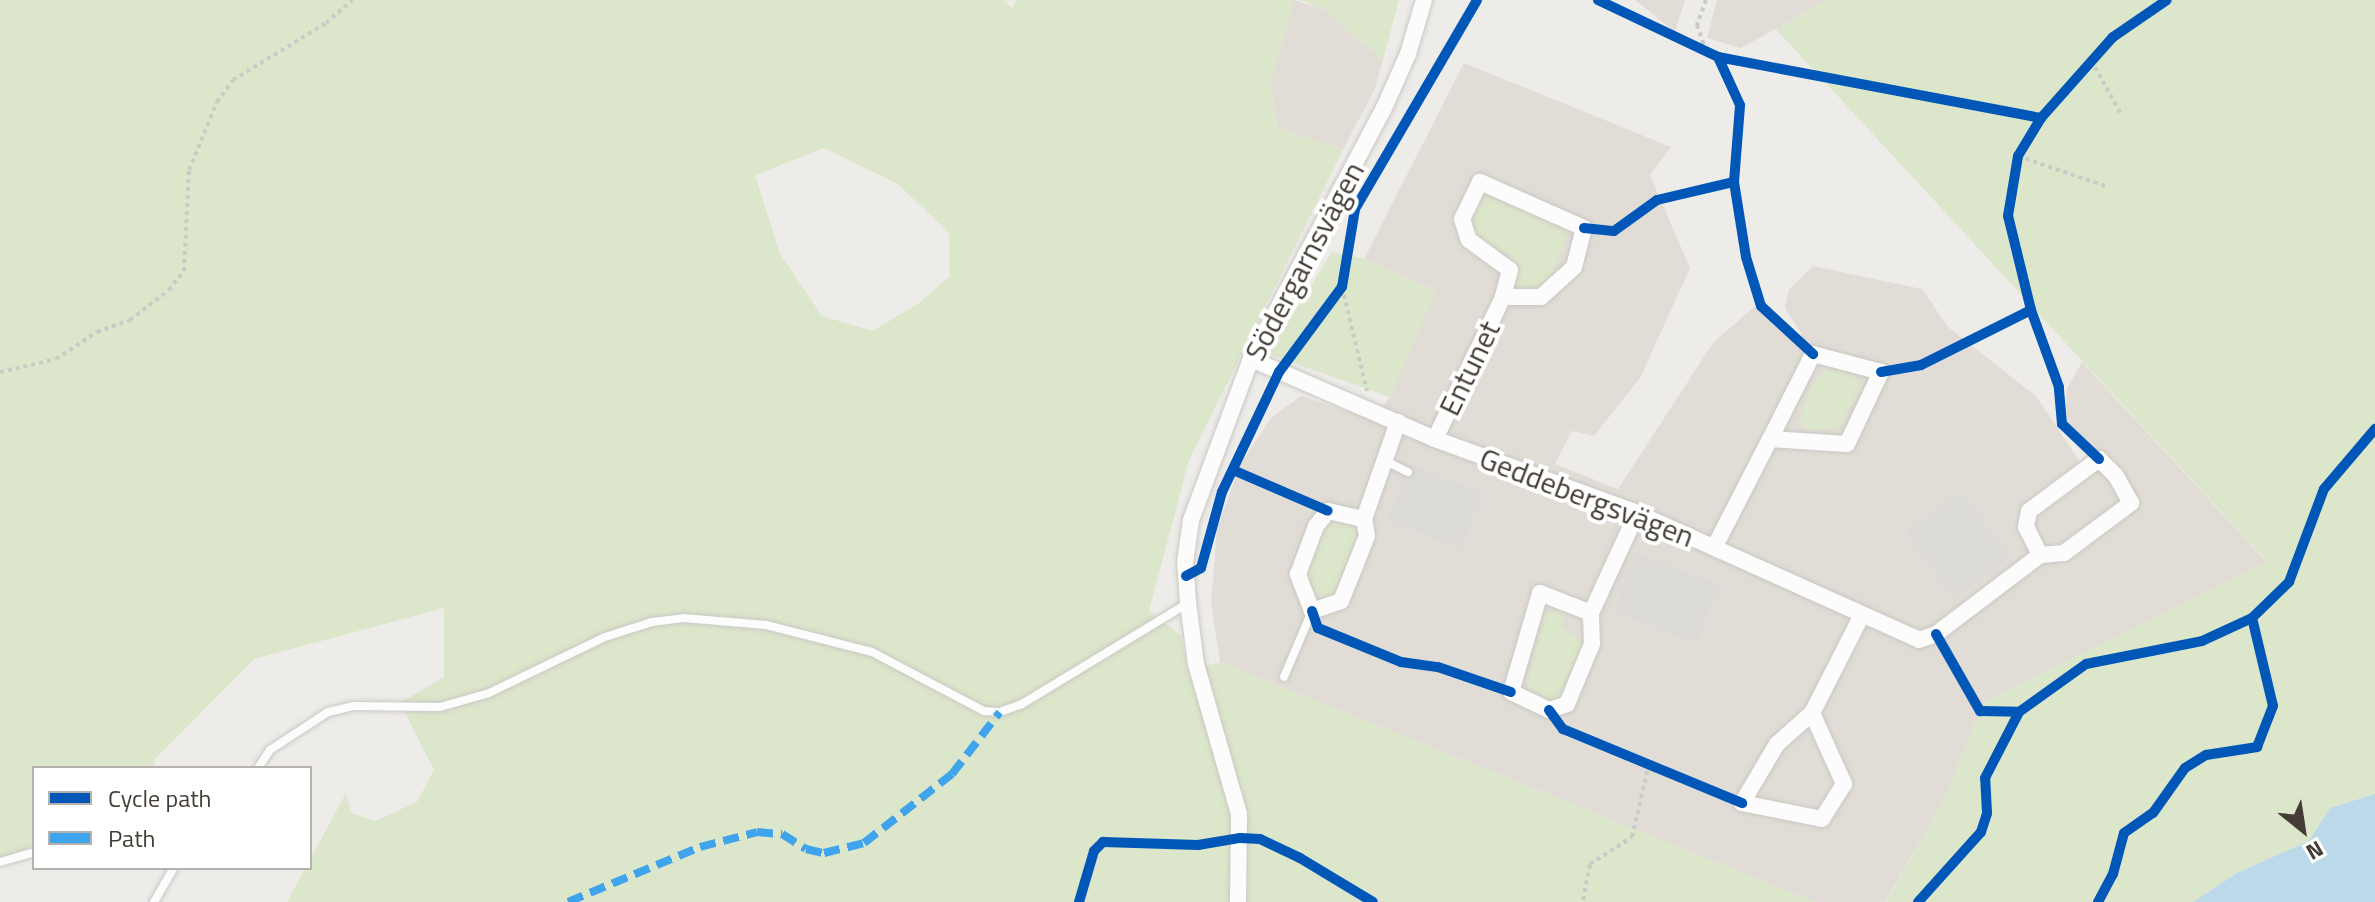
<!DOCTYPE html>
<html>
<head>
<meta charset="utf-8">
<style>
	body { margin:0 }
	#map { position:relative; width:2375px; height:902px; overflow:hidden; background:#eeece8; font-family:"Titillium Web",sans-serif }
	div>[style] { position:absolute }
	.residential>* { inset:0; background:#e1ddd6 }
	.green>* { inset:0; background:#dce6ca }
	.parking>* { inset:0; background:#dddbd8; transform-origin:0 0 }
	.water>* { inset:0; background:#bcd9e9 }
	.path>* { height:4px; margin-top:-2px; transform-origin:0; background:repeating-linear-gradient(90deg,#cccac6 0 4px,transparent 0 8px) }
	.roads { filter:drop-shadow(0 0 2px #cac8c4) drop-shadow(0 0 2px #cac8c4) }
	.lane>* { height:8px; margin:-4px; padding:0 4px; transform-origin:4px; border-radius:4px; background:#fcfcfc }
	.street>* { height:16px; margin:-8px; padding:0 8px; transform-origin:8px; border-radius:8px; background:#fcfcfc }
	.quiet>* { height:8px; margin-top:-4px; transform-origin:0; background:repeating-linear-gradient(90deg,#3fa4eb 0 16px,transparent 0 24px) }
	.cycleway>* { height:10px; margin:-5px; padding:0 5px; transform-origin:5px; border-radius:5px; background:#0057b8 }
	span { translate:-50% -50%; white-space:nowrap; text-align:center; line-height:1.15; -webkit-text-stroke:8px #fff; paint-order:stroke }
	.street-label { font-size:30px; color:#433d35 }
	.legend { position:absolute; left:32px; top:766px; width:280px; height:104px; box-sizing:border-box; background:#fff; border:2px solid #b4b1ae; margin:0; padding:10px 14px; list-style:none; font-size:24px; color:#433d35 }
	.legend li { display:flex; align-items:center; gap:16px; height:40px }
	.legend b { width:40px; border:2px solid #b4b1ae }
	.north { position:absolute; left:2263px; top:790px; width:80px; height:80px; -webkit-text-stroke:6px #fff; paint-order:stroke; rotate:150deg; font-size:22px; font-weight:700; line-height:32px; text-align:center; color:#433d35 }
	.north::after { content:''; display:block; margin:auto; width:28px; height:36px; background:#433d35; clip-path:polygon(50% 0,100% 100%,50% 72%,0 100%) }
</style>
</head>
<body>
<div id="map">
	<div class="residential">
		<i style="clip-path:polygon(1294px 0,1323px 9px,1383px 60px,1375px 89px,1343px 150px,1278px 128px,1270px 85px)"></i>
		<i style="clip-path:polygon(1635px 0,1685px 0,1675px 32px)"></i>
		<i style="clip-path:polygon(1717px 0,1828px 0,1741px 48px,1707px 38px)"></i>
		<i style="clip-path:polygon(1464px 63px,1671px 147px,1650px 175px,1690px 268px,1640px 378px,1594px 436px,1572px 431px,1555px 464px,1618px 489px,1713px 343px,1754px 307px,1803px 348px,1801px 333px,1785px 308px,1789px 289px,1813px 266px,1922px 289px,1948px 327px,2036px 396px,2080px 462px,2093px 451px,2069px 428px,2066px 408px,2067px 389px,2082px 362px,2267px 562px,1984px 702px,1945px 798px,1885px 902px,1815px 902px,1220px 662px,1211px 603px,1217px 529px,1240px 465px,1271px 418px,1301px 396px,1372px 419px,1390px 397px,1435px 290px,1364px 259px)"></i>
	</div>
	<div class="green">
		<i style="clip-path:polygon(evenodd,0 0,1003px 0,1012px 8px,1017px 0,1294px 0,1270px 85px,1278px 128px,1343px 150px,1189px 460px,1149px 611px,1181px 636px,1188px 671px,1220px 662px,1815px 902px,287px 902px,346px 793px,351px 813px,375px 821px,417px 802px,434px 770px,400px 703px,444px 677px,444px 608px,254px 659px,155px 759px,154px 768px,34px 768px,34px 846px,0 858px,0 0,824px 148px,898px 184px,949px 233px,950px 276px,919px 303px,873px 331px,822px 316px,780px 254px,755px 175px,824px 148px)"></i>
		<i style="clip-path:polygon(1301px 0,1399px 0,1383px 60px,1323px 9px)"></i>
		<i style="clip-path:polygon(1828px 0,2375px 0,2375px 794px,2331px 808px,2309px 841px,2237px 873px,2193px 902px,1886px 902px,1945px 798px,1984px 702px,2267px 561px,1776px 29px)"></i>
		<i style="clip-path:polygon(1492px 198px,1560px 225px,1568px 236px,1546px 286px,1519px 291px,1509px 254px,1479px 240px,1472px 230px,1474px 212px,1483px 199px)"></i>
		<i style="clip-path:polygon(1332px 252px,1364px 259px,1436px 291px,1390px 397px,1268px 354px)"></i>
		<i style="clip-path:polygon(1826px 369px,1850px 373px,1863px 385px,1840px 427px,1810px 431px,1800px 424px,1810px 388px)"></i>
		<i style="clip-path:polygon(1331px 521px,1346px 521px,1356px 531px,1357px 541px,1331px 597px,1322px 597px,1308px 584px,1305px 570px,1324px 525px)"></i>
		<i style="clip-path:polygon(1566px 608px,1561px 626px,1583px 643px,1559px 704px,1526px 686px,1545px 613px)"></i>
	</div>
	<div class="parking">
		<i style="left:1410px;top:464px;width:79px;height:60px;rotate:22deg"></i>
		<i style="left:1961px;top:491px;width:82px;height:69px;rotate:54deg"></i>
		<i style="left:1637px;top:553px;width:88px;height:63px;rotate:21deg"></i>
	</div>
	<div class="water">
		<i style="clip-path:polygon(2375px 794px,2375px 902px,2193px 902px,2237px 873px,2309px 841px,2330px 808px)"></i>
	</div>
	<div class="path">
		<i style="left:1706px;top:0;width:27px;rotate:110deg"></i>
		<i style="left:1697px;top:25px;width:31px;rotate:71deg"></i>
		<i style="left:2091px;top:60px;width:62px;rotate:60.9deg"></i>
		<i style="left:2018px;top:156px;width:95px;rotate:19deg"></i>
		<i style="left:1342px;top:287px;width:107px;rotate:76.5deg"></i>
		<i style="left:0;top:372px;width:57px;rotate:-13.1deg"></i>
		<i style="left:56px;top:359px;width:49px;rotate:-33.4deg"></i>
		<i style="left:97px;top:332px;width:35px;rotate:-20deg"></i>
		<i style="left:130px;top:320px;width:49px;rotate:-37.6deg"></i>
		<i style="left:169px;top:290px;width:24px;rotate:-52deg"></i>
		<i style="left:184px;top:271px;width:101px;rotate:-87.2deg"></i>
		<i style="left:189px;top:170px;width:74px;rotate:-67.6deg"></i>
		<i style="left:217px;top:102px;width:27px;rotate:-54deg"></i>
		<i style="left:233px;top:80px;width:109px;rotate:-31.5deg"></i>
		<i style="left:326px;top:23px;width:35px;rotate:-41deg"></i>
		<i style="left:1583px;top:900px;width:37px;rotate:-79deg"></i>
		<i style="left:1590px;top:864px;width:50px;rotate:-32.7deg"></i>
		<i style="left:1632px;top:837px;width:75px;rotate:-76.9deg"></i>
	</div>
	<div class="roads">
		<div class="lane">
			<i style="left:1384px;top:460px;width:27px;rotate:27deg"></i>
			<i style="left:1284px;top:677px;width:72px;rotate:-67deg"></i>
			<i style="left:258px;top:768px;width:22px;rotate:-56deg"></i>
			<i style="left:270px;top:750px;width:69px;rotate:-33.2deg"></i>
			<i style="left:328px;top:712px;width:27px;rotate:-13deg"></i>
			<i style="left:354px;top:706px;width:86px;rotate:0.7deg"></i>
			<i style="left:440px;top:707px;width:51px;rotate:-15.9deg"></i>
			<i style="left:489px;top:693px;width:129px;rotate:-25.8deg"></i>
			<i style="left:605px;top:637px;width:49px;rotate:-17.7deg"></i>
			<i style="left:652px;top:622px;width:32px;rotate:-7deg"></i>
			<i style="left:684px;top:618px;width:82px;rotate:4.9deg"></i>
			<i style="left:766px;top:625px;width:109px;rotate:14.3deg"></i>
			<i style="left:872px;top:652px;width:127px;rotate:27.8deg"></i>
			<i style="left:984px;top:711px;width:16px;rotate:4deg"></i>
			<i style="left:1000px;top:712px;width:23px;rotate:-20deg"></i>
			<i style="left:1022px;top:704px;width:194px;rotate:-31.3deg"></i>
			<i style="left:0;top:862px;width:35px;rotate:-16deg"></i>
			<i style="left:154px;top:902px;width:39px;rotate:-60deg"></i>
		</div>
		<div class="street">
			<i style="left:1251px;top:359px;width:201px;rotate:23.5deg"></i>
			<i style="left:1435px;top:439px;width:215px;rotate:20.1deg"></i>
			<i style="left:1637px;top:513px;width:309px;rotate:24.2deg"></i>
			<i style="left:1919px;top:640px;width:18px;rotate:-19deg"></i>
			<i style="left:1936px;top:634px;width:131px;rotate:-37.2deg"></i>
			<i style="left:2040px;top:555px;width:24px;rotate:-5deg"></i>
			<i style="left:2064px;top:553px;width:84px;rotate:-36.7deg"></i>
			<i style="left:2131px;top:503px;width:31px;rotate:-119deg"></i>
			<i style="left:2116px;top:476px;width:24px;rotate:-135deg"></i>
			<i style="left:2099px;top:459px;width:87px;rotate:143.4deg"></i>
			<i style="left:2029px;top:511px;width:16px;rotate:101deg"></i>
			<i style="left:2026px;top:527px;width:31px;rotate:63deg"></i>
			<i style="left:1435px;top:439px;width:157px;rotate:-64.4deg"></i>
			<i style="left:1503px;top:297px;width:38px"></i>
			<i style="left:1541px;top:297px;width:45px;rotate:-42.3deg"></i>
			<i style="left:1574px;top:267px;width:40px;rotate:-75.6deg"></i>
			<i style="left:1584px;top:228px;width:114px;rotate:-156.1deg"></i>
			<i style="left:1480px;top:182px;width:41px;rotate:115.9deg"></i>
			<i style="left:1462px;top:219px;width:22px;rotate:72deg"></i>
			<i style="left:1469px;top:240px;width:51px;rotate:36.2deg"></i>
			<i style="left:1510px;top:270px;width:28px;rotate:105deg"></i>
			<i style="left:1364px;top:519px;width:17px;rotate:80deg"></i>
			<i style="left:1367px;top:536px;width:70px;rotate:111.8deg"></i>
			<i style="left:1341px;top:601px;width:31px;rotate:161deg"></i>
			<i style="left:1312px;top:611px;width:40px;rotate:-111deg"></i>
			<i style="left:1298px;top:574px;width:51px;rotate:-69.4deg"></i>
			<i style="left:1316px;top:526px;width:19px;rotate:-51deg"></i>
			<i style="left:1328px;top:511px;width:37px;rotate:13deg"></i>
			<i style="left:1364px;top:519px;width:103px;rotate:-70.7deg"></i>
			<i style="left:1715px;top:546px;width:120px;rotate:-62.8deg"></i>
			<i style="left:1770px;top:439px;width:77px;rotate:3.7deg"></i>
			<i style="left:1847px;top:444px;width:80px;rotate:-64.7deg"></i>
			<i style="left:1881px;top:372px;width:70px;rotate:-165.2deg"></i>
			<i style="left:1813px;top:354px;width:95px;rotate:116.8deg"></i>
			<i style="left:1591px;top:613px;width:55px;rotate:-158.6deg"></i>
			<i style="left:1540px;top:593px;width:103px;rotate:106.3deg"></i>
			<i style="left:1511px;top:692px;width:42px;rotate:25.3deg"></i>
			<i style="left:1549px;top:710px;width:19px;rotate:-18deg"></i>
			<i style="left:1567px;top:704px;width:65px;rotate:-67.4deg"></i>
			<i style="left:1592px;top:644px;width:31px;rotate:-92deg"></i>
			<i style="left:1591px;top:613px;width:110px;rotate:-65.3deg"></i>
			<i style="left:1812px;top:713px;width:78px;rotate:65.7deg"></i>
			<i style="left:1844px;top:784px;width:41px;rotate:122.2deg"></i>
			<i style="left:1822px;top:819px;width:82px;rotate:-168.7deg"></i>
			<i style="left:1742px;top:803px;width:69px;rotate:-59.3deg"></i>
			<i style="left:1777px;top:744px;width:47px;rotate:-41.5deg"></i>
			<i style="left:1812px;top:713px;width:108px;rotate:-63deg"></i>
			<i style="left:1238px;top:902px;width:88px;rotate:-89.3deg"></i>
			<i style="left:1239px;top:814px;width:156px;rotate:-106deg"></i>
			<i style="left:1196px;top:664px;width:63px;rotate:-97.4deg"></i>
			<i style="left:1188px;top:602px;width:39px;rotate:-94deg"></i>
			<i style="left:1185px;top:563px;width:43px;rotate:-82.1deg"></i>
			<i style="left:1191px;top:520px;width:172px;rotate:-69.6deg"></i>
			<i style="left:1251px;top:359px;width:284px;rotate:-62.1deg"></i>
			<i style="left:1384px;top:108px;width:59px;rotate:-66deg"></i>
			<i style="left:1408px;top:54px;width:56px;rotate:-73.5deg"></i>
		</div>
	</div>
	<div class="quiet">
		<i style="left:568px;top:902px;width:143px;rotate:-22.6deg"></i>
		<i style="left:700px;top:847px;width:59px;rotate:-14.7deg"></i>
		<i style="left:757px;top:832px;width:25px;rotate:5deg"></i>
		<i style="left:782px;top:834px;width:28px;rotate:32deg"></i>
		<i style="left:806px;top:849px;width:18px;rotate:13deg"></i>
		<i style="left:824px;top:853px;width:41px;rotate:-14deg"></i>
		<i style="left:864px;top:843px;width:112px;rotate:-38.1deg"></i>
		<i style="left:952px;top:774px;width:78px;rotate:-52.3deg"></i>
	</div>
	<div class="cycleway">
		<i style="left:1598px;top:0;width:133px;rotate:25.4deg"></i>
		<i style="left:1718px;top:57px;width:329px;rotate:10.7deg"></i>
		<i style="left:1734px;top:182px;width:76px;rotate:80.9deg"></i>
		<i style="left:1746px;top:257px;width:51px;rotate:73deg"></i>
		<i style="left:1761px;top:306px;width:71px;rotate:42.7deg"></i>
		<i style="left:1584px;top:228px;width:30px;rotate:6deg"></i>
		<i style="left:1614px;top:231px;width:53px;rotate:-35.8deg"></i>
		<i style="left:1657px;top:200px;width:79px;rotate:-13.2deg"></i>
		<i style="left:1734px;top:182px;width:77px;rotate:-85.5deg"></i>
		<i style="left:1740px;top:105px;width:53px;rotate:-114.6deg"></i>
		<i style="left:1881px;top:372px;width:41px;rotate:-9.9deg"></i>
		<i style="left:1921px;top:365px;width:123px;rotate:-26.6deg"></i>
		<i style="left:2099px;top:459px;width:51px;rotate:-136.6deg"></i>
		<i style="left:2062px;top:424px;width:37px;rotate:-95deg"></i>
		<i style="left:2059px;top:387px;width:82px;rotate:-110deg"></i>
		<i style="left:2031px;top:310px;width:97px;rotate:-103.7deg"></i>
		<i style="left:2008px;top:216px;width:61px;rotate:-80.5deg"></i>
		<i style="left:2018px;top:156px;width:44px;rotate:-58.8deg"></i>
		<i style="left:2041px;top:118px;width:108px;rotate:-48.4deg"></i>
		<i style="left:2113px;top:37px;width:65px;rotate:-34.4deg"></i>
		<i style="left:1233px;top:470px;width:103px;rotate:23.3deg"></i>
		<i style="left:1186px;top:576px;width:17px;rotate:-28deg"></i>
		<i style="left:1201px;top:568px;width:79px;rotate:-74.6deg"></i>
		<i style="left:1222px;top:492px;width:133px;rotate:-64.6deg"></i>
		<i style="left:1279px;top:372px;width:106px;rotate:-53.5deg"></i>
		<i style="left:1342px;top:287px;width:79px;rotate:-80.5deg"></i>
		<i style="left:1355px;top:209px;width:242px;rotate:-59.7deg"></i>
		<i style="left:1312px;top:611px;width:18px;rotate:71deg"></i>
		<i style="left:1318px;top:628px;width:90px;rotate:22.3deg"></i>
		<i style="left:1401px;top:662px;width:37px;rotate:8deg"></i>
		<i style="left:1438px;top:667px;width:77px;rotate:18.9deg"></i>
		<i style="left:1936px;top:634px;width:89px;rotate:60.3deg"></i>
		<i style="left:1980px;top:711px;width:39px;rotate:1deg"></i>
		<i style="left:1549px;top:710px;width:24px;rotate:54deg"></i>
		<i style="left:1563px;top:729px;width:194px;rotate:22.5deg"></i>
		<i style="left:1079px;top:902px;width:53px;rotate:-73.6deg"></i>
		<i style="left:1094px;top:851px;width:13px;rotate:-45deg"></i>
		<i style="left:1103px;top:842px;width:95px;rotate:1.8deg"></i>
		<i style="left:1198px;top:845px;width:43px;rotate:-9.5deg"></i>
		<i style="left:1240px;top:838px;width:20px;rotate:3deg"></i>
		<i style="left:1260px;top:839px;width:44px;rotate:25.4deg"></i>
		<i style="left:1300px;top:858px;width:85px;rotate:31.1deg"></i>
		<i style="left:1918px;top:902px;width:94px;rotate:-48deg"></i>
		<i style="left:1981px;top:832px;width:20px;rotate:-72deg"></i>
		<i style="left:1987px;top:813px;width:35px;rotate:-93deg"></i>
		<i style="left:1985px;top:778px;width:74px;rotate:-62.7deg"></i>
		<i style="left:2019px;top:712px;width:82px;rotate:-35.6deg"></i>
		<i style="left:2086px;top:664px;width:118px;rotate:-11.2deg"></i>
		<i style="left:2202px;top:641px;width:55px;rotate:-24.7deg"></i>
		<i style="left:2252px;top:618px;width:52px;rotate:-44.2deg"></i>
		<i style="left:2289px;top:582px;width:99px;rotate:-69.4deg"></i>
		<i style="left:2324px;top:489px;width:79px;rotate:-49.6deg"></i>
		<i style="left:2098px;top:902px;width:32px;rotate:-62deg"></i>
		<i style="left:2113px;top:874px;width:42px;rotate:-75deg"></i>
		<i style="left:2124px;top:833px;width:35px;rotate:-35deg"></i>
		<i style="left:2153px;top:813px;width:55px;rotate:-54.6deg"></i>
		<i style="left:2185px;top:768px;width:25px;rotate:-32deg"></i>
		<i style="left:2206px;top:755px;width:52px;rotate:-8.9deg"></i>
		<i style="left:2257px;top:747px;width:44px;rotate:-68.7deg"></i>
		<i style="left:2273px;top:706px;width:90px;rotate:-103.4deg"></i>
	</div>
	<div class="street-label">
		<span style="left:1304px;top:261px;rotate:-62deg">Södergarnsvägen</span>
		<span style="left:1469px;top:368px;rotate:-64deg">Entunet</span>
		<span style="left:1587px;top:497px;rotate:21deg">Geddebergsvägen</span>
	</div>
	<ul class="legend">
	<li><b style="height:10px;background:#0057b8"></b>Cycle path</li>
	<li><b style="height:10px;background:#3fa4eb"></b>Path</li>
	</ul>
	<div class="north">N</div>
</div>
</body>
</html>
